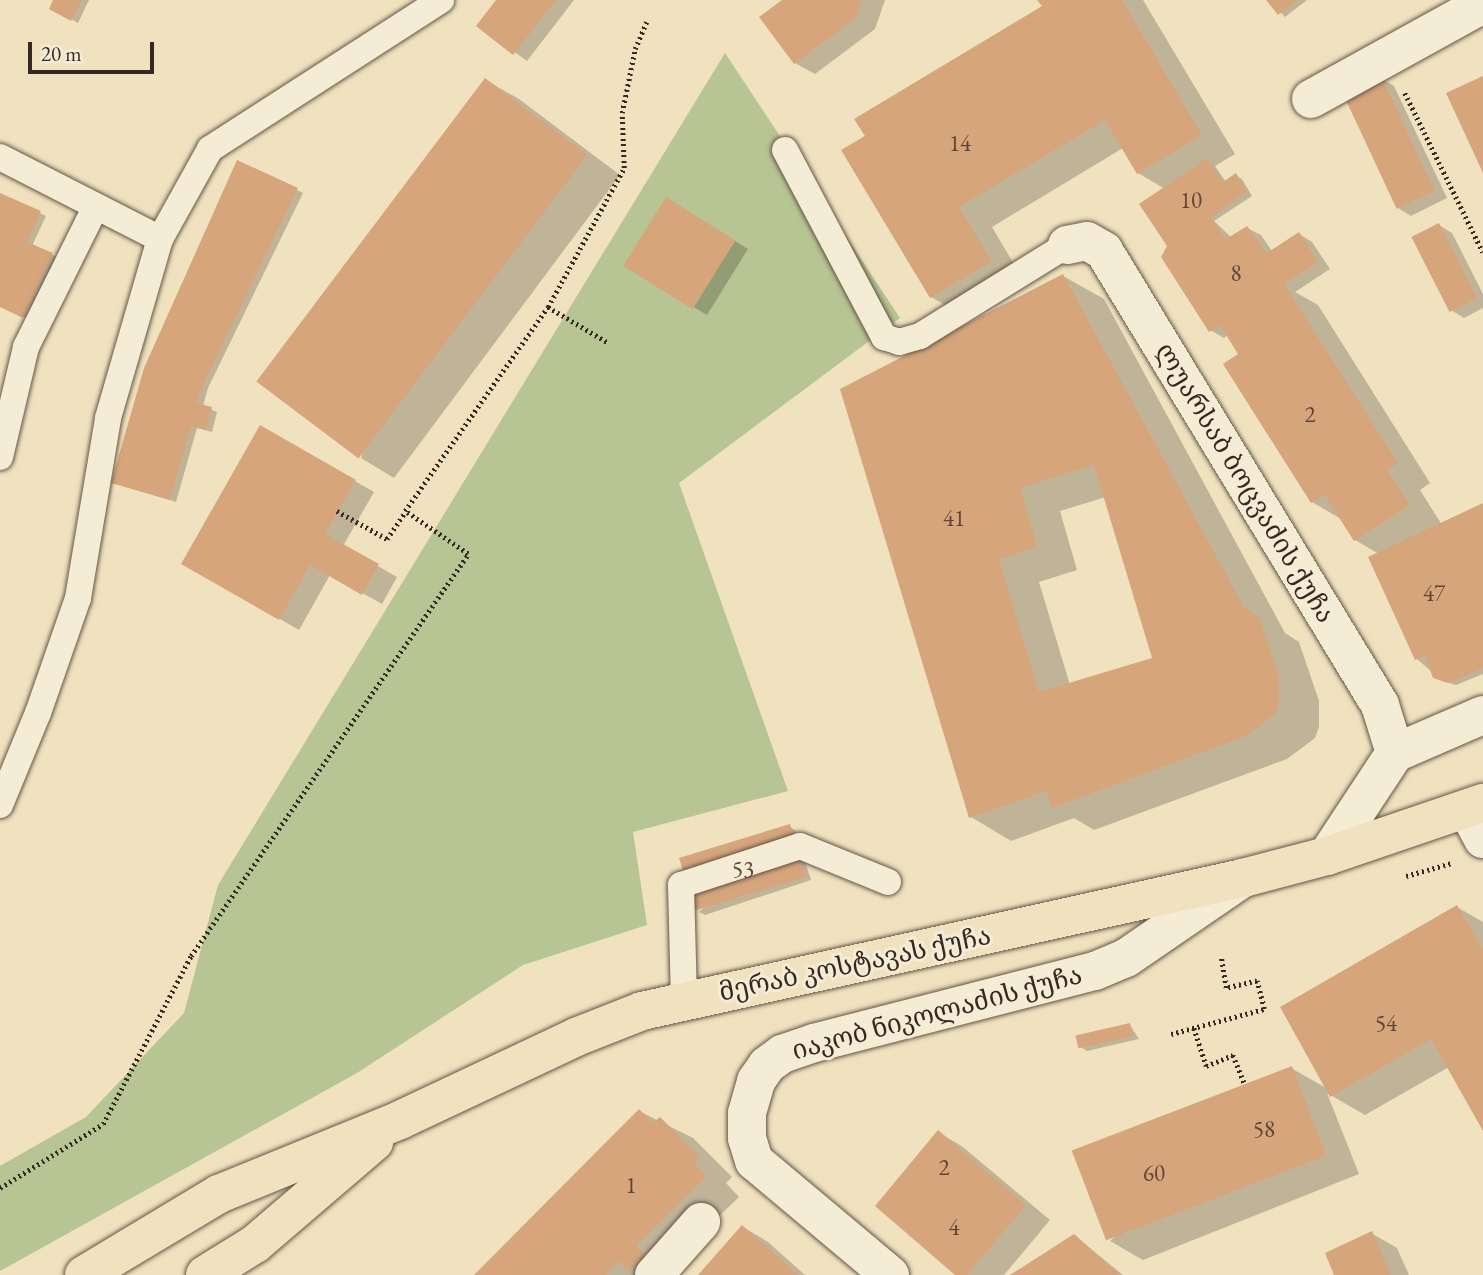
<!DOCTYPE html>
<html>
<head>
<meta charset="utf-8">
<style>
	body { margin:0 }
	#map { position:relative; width:1483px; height:1275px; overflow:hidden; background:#f0e2be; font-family:"EB Garamond","Noto Serif Georgian",serif }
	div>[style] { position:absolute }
	.green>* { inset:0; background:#b7c493 }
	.shadow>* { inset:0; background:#0003 }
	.building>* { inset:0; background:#d6a57c; transform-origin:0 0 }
	.path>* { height:4.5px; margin-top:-2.25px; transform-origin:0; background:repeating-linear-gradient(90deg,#362822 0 2px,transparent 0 5.5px) }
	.roads { filter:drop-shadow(0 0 2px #645649) drop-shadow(0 0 2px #645649) }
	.lane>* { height:26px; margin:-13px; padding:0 13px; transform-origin:13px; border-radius:13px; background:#f5ecd5 }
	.street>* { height:38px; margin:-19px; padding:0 19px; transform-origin:19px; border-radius:19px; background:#f5ecd5 }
	.secondary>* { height:38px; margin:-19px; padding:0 19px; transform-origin:19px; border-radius:19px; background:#f5ecd5 }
	.primary>* { height:38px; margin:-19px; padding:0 19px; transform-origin:19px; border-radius:19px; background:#f0e2be }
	span { translate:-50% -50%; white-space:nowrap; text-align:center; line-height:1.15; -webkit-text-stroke:6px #f5ecd5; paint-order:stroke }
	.number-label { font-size:23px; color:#5e4738 }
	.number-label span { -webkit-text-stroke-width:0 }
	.street-label { font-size:26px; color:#362822 }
	.scale { position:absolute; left:28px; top:42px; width:126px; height:32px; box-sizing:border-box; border:4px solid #362822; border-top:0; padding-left:9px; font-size:21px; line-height:24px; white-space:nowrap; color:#362822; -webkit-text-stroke:5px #f5ecd5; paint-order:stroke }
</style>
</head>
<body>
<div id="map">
	<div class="green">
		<i style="clip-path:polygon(725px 53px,900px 318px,679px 483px,788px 791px,633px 832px,647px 925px,523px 965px,357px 1073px,0 1271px,0 1166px,86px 1117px,184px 1013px,218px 885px)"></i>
	</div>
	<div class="shadow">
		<i style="clip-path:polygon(55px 0,89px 0,78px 23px,51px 8px)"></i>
		<i style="clip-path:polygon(498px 0,574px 0,527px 61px,478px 26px)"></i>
		<i style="clip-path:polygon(785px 0,885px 0,875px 29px,815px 74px,795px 63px)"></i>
		<i style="clip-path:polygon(1040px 0,1143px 0,1235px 154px,1215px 166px,1226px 182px,1236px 176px,1242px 179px,1252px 196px,1214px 221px,1232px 238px,1247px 228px,1261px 235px,1272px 251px,1299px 234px,1312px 242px,1330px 269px,1295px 292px,1318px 305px,1430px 483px,1420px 490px,1442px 525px,1483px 505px,1483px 674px,1456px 685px,1442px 681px,1417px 659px,1379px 554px,1355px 540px,1341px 519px,1312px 502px,1241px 354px,1228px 335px,1224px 338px,1210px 330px,1169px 245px,1165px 189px,1138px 173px,1123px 148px,992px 227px,1024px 281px,965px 316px,931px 297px,867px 137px,1044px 7px)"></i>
		<i style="clip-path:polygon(1269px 0,1307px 0,1285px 17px)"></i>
		<i style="clip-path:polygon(1381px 78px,1394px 86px,1447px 198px,1411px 216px,1398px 208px)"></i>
		<i style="clip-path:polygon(485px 80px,519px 99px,620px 175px,394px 478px,361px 458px)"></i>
		<i style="clip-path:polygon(238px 162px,303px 193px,208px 388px,203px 406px,217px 412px,212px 432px,197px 428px,176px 502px,113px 483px)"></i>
		<i style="clip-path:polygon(0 195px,46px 216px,32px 246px,59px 258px,30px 320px,0 306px)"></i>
		<i style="clip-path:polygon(680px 207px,748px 249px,707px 315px,626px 266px)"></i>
		<i style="clip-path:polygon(1439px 225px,1452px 233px,1483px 294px,1483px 308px,1464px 318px,1451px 310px)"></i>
		<i style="clip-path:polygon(evenodd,1063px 276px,1104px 299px,1285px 633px,1299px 642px,1319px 701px,1319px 727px,1315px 738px,1287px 759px,1094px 830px,1074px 818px,1011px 841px,971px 817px,842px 390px,1063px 276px,1106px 497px,1155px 659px,1070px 685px,1039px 582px,1077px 570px,1060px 511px,1106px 497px)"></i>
		<i style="clip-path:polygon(261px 427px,374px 492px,343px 546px,397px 577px,382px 604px,330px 575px,299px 630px,183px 563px)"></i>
		<i style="clip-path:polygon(789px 826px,795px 830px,811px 880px,705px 915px,699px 912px)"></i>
		<i style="clip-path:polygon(1457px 907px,1483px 922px,1483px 1127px,1449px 1067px,1365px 1115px,1327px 1093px,1359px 1174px,1143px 1260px,1110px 1241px,1291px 1068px,1328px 1089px)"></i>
		<i style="clip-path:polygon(1130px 1025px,1139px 1039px,1087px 1051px,1081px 1047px)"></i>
		<i style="clip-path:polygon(639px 1111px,693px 1138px,732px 1177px,726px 1183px,739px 1197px,668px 1265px,677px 1275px,476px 1275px)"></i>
		<i style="clip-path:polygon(938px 1132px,963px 1147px,1050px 1220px,1004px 1275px,958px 1275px)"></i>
		<i style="clip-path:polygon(743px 1227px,768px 1242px,805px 1275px,701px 1275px)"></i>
		<i style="clip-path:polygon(1371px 1233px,1397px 1248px,1409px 1275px,1336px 1275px)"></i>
		<i style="clip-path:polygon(1075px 1236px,1123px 1275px,1013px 1275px)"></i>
	</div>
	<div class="building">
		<i style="clip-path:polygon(53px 0,82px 0,71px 21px,49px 9px)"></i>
		<i style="clip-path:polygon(496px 0,556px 0,513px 55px,476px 26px)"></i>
		<i style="clip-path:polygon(782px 0,862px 0,856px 18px,794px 64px,759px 17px)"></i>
		<i style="clip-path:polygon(1037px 0,1122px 0,1202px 135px,1137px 174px,1105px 120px,959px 207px,992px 261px,930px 298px,841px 150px,865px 136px,854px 119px,1042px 6px)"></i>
		<i style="clip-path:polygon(1266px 0,1297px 0,1278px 15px)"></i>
		<i style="left:1381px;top:76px;width:127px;height:42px;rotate:65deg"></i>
		<i style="clip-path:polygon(1483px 76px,1483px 173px,1446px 93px)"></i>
		<i style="left:485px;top:78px;width:128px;height:380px;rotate:37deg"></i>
		<i style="clip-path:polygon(1207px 158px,1223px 182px,1236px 173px,1247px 192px,1211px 217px,1226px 239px,1247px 226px,1267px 253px,1299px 232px,1318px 262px,1284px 284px,1398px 463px,1387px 470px,1410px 505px,1354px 541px,1324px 494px,1311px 503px,1223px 364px,1238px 354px,1220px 325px,1209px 332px,1161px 257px,1167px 246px,1139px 204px)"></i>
		<i style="clip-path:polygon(237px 160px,298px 188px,203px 385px,197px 403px,212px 407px,206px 430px,191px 426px,170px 500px,111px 483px,144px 368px)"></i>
		<i style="clip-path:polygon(0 193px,41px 211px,27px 242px,53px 253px,23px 318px,0 307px)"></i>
		<i style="left:666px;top:197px;width:82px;height:81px;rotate:32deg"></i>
		<i style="left:1439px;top:223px;width:84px;height:31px;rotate:63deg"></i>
		<i style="clip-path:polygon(evenodd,1063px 274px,1244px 607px,1259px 617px,1279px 677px,1279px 703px,1274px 715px,1246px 736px,1052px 808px,1046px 791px,969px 818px,840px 389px,1063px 274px,1094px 465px,1152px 658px,1039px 692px,999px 559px,1037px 547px,1020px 488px,1094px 465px)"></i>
		<i style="clip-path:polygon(260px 425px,356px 480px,325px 534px,379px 564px,362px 595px,310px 565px,279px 620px,181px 564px)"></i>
		<i style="clip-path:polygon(1483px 503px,1483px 668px,1448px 683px,1433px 678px,1425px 655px,1415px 660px,1368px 557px)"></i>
		<i style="left:790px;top:824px;width:55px;height:116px;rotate:73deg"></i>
		<i style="clip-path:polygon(1457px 905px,1483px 950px,1483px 1131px,1431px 1039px,1330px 1097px,1280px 1007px)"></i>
		<i style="left:1130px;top:1023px;width:13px;height:56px;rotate:77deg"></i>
		<i style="left:1292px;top:1066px;width:96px;height:236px;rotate:69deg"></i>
		<i style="clip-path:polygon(639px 1109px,653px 1123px,660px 1117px,700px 1157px,694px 1163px,707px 1176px,636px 1245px,645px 1255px,629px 1271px,619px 1261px,606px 1275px,474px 1275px)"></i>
		<i style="clip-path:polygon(938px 1130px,1026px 1205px,967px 1275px,955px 1275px,875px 1206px)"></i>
		<i style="clip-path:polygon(742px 1225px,798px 1275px,698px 1275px)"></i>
		<i style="clip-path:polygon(1372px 1231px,1391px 1275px,1334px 1275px,1325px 1253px)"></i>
		<i style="clip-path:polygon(1074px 1234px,1120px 1275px,1010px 1275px)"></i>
	</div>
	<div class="path">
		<i style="left:1405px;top:93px;width:177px;rotate:63.9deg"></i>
		<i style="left:548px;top:307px;width:158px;rotate:-61.3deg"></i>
		<i style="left:624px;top:168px;width:55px;rotate:-92.1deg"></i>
		<i style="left:622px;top:113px;width:65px;rotate:-78.5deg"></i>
		<i style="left:635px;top:49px;width:30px;rotate:-67deg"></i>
		<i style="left:337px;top:511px;width:57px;rotate:29.2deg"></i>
		<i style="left:387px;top:539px;width:32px;rotate:-56deg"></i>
		<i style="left:1406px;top:876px;width:48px;rotate:-15.8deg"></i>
		<i style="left:1194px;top:1028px;width:40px;rotate:72deg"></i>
		<i style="left:1206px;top:1066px;width:29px;rotate:-22deg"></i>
		<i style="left:1233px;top:1055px;width:32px;rotate:68deg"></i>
		<i style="left:1171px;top:1034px;width:96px;rotate:-15deg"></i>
		<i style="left:1264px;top:1009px;width:29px;rotate:-104deg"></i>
		<i style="left:1257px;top:981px;width:32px;rotate:167deg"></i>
		<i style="left:1226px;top:988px;width:31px;rotate:-99deg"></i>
		<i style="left:0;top:1188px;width:121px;rotate:-31.9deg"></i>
		<i style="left:103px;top:1124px;width:190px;rotate:-62.4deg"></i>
		<i style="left:191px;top:956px;width:488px;rotate:-55.4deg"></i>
		<i style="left:468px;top:554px;width:76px;rotate:-145.7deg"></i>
		<i style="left:405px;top:511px;width:249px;rotate:-55deg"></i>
		<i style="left:548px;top:307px;width:69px;rotate:30.7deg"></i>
	</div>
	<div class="roads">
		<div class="lane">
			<i style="left:785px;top:150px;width:212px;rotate:62.1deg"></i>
			<i style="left:884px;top:337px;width:16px;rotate:18deg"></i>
			<i style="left:899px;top:342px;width:22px;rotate:-16deg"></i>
			<i style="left:920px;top:336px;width:173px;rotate:-31.8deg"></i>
			<i style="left:0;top:157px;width:180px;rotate:27.1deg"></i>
			<i style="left:0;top:457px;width:113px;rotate:-76.7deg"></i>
			<i style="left:26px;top:347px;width:157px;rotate:-63.6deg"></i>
			<i style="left:0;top:805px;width:100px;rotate:-67.6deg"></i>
			<i style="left:38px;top:713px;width:122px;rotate:-70.8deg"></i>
			<i style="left:78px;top:598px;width:182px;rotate:-80.5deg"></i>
			<i style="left:108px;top:418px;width:186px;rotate:-73.8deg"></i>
			<i style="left:160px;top:239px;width:103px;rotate:-60.9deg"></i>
			<i style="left:210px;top:149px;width:275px;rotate:-32.8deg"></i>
			<i style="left:684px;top:1000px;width:115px;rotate:-91.5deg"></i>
			<i style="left:681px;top:885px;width:125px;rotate:-18.1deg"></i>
			<i style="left:800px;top:846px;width:95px;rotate:22.2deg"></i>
		</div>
		<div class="street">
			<i style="left:1311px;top:99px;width:196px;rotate:-28.9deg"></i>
			<i style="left:1067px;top:245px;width:20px;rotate:-11deg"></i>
			<i style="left:1087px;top:241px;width:20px;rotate:30deg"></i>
			<i style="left:1104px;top:251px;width:531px;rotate:58.7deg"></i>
			<i style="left:1380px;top:705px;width:50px;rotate:72.6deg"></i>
			<i style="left:1467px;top:809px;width:34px;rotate:62deg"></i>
			<i style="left:1327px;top:856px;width:123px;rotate:-56.6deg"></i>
			<i style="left:1395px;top:753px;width:96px;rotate:-23.4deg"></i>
			<i style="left:654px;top:1275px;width:71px;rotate:-48.4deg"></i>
		</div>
		<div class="secondary">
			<i style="left:890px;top:1275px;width:177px;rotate:-140deg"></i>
			<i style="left:754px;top:1161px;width:24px;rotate:-107deg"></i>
			<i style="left:747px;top:1138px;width:25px;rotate:-90deg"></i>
			<i style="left:747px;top:1113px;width:33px;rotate:-74deg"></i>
			<i style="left:756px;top:1081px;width:19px;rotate:-55deg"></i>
			<i style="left:767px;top:1065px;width:19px;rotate:-36deg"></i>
			<i style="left:782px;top:1054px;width:34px;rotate:-19deg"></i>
			<i style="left:814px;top:1043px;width:290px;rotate:-14.4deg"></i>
			<i style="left:1095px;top:971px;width:34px;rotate:-23deg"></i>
			<i style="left:1126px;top:958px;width:142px;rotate:-34.4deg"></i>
		</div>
		<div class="primary">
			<i style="left:84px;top:1275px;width:157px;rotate:-31deg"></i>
			<i style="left:219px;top:1194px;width:196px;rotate:-22.2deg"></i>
			<i style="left:400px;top:1120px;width:195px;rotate:-25.2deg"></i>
			<i style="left:576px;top:1037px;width:71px;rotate:-21.5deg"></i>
			<i style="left:642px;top:1011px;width:616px;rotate:-12.48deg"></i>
			<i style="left:1243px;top:878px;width:87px;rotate:-14.7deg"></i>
			<i style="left:1327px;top:856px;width:165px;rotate:-18.8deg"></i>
			<i style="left:205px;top:1275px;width:59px;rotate:-31.8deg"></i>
			<i style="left:255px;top:1244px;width:157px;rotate:-40.6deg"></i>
		</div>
	</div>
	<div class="number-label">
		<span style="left:960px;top:143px">14</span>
		<span style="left:1191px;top:200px">10</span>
		<span style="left:1236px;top:273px">8</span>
		<span style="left:1310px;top:414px">2</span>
		<span style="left:954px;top:518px">41</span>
		<span style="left:1434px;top:593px">47</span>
		<span style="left:743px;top:869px">53</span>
		<span style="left:1386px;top:1023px">54</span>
		<span style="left:1264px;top:1129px">58</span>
		<span style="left:944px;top:1167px">2</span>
		<span style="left:1154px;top:1173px">60</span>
		<span style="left:631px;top:1185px">1</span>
		<span style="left:954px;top:1227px">4</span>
	</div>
	<div class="street-label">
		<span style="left:1245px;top:483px;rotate:59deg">ლუარსაბ ბოცვაძის ქუჩა</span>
		<span style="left:855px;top:964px;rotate:-12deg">მერაბ კოსტავას ქუჩა</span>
		<span style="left:937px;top:1013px;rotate:-15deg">იაკობ ნიკოლაძის ქუჩა</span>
	</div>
	<div class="scale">20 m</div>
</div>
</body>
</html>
